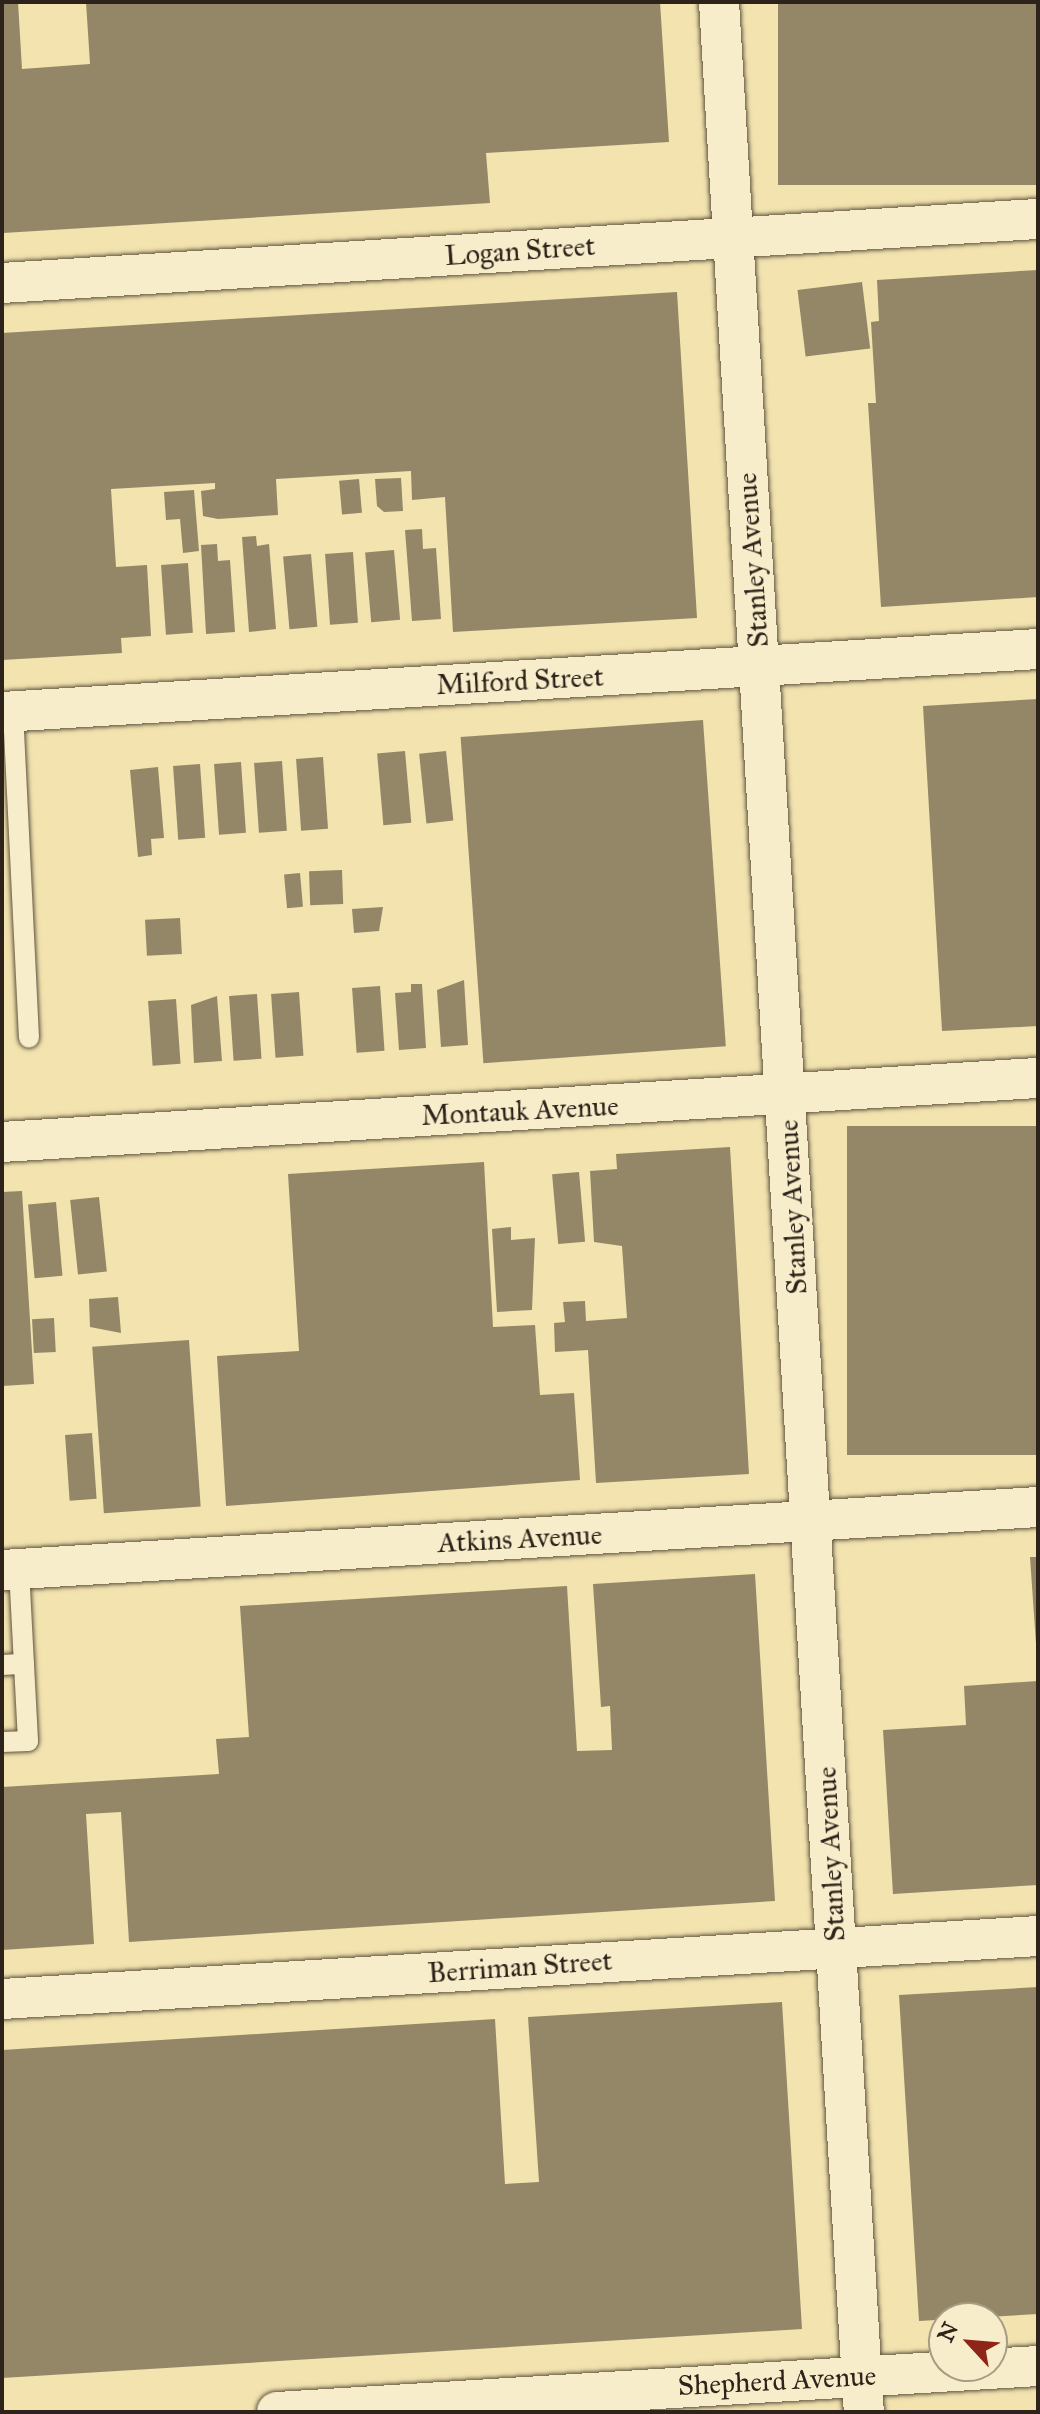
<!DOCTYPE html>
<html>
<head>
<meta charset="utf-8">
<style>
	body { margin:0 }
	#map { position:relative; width:1040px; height:2414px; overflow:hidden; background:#f2e3af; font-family:"IM FELL Great Primer",serif }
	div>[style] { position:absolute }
	.building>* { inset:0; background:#948767; transform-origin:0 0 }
	.roads { filter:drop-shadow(0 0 2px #5f533f) drop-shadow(0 0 2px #5f533f) }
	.lane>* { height:20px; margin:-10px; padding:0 10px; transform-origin:10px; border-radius:10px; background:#f7edcb }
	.street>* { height:40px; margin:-20px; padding:0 20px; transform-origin:20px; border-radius:20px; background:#f7edcb }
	span { translate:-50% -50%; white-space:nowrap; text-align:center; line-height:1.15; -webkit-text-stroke:6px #f7edcb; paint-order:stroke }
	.street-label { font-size:28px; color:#2e231a }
	.frame { position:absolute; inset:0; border:4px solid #2e231a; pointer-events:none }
	.north { position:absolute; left:928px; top:2302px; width:80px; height:80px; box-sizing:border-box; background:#f7edcb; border:2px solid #a79c84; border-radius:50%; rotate:296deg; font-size:22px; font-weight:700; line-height:32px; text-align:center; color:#2e231a }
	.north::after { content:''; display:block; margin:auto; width:28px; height:36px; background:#8f2418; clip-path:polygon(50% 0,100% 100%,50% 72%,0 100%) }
</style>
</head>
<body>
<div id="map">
	<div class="building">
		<i style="clip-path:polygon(2px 2px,18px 2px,22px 69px,90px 64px,86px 2px,660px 2px,669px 142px,486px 153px,490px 203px,3px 233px)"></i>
		<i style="left:778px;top:2px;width:260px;height:183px"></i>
		<i style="clip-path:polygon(1038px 270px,1038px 597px,881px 607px,868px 403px,876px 403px,871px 322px,879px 321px,877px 280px)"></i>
		<i style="left:862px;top:282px;width:67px;height:65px;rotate:83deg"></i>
		<i style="clip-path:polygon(677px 292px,697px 618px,453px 632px,445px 497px,412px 500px,411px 471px,276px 479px,278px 515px,218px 519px,203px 516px,201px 491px,215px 489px,215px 483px,111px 489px,116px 567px,147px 565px,151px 636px,121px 638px,122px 653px,2px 660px,2px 333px)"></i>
		<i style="clip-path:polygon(401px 478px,403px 511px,384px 512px,377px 506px,375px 479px)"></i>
		<i style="left:359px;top:479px;width:34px;height:20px;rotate:85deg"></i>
		<i style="clip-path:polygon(194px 490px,199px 551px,183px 553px,180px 519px,166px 520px,164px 492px)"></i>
		<i style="clip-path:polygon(422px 529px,423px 549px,436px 548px,441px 619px,412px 621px,405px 530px)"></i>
		<i style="clip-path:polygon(256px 536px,257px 546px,269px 544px,276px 629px,249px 632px,242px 537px)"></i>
		<i style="clip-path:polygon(217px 544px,218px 561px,230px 560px,235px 632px,206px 634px,201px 545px)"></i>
		<i style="left:394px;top:550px;width:70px;height:29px;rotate:85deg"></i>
		<i style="left:353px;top:552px;width:71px;height:28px;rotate:86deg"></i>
		<i style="left:311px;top:554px;width:73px;height:28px;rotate:85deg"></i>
		<i style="left:188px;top:563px;width:70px;height:27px;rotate:86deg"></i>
		<i style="clip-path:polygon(1038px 699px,1038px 1026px,942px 1031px,923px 706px)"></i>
		<i style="left:703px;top:720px;width:327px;height:243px;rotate:86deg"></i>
		<i style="left:405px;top:751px;width:72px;height:28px;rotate:85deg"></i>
		<i style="left:446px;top:751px;width:70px;height:27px;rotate:84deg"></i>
		<i style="left:323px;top:757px;width:72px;height:27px;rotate:86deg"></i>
		<i style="left:282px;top:761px;width:70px;height:28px;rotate:86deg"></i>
		<i style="left:241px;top:762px;width:71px;height:27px;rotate:86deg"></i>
		<i style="left:200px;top:764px;width:74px;height:27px;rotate:86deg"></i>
		<i style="clip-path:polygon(158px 767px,164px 838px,151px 839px,152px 855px,138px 857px,130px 770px)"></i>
		<i style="left:342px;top:870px;width:34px;height:33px;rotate:88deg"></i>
		<i style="left:300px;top:873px;width:34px;height:16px;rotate:85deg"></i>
		<i style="clip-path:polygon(383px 907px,379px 931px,354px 933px,352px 909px)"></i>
		<i style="left:180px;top:918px;width:36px;height:35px;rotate:87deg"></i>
		<i style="clip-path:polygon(464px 980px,468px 1045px,441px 1047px,437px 990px)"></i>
		<i style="clip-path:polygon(411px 984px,422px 984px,426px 1048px,399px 1050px,395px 993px,411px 992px)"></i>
		<i style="left:380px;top:986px;width:65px;height:28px;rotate:86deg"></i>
		<i style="left:299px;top:992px;width:64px;height:28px;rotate:86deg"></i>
		<i style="left:257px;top:994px;width:65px;height:28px;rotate:86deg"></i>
		<i style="clip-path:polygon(217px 996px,222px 1061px,194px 1063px,191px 1005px)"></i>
		<i style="left:176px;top:999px;width:65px;height:28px;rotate:86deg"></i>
		<i style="left:1038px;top:1126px;width:329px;height:191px;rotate:90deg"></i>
		<i style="clip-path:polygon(730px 1147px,749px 1474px,596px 1483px,588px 1350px,555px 1352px,554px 1323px,565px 1322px,563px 1302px,585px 1301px,586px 1321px,627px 1318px,622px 1246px,594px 1242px,590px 1171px,617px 1169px,616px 1154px)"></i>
		<i style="clip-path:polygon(484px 1162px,493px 1327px,535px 1325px,540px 1395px,574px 1393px,580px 1480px,226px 1506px,217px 1356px,299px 1351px,288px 1174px)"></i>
		<i style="left:579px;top:1172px;width:70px;height:27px;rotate:85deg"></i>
		<i style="clip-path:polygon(22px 1191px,34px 1384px,2px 1386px,2px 1192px)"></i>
		<i style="left:99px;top:1197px;width:75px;height:29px;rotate:84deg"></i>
		<i style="left:56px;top:1202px;width:74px;height:28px;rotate:85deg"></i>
		<i style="clip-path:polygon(511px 1227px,511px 1240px,535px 1238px,532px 1310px,497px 1312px,492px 1229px)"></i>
		<i style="clip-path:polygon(118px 1297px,121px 1333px,90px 1327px,89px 1299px)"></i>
		<i style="left:54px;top:1318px;width:34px;height:22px;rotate:87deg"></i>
		<i style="left:189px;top:1340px;width:167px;height:97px;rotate:86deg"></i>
		<i style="left:92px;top:1433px;width:66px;height:27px;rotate:86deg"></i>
		<i style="clip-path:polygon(1030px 1557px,1038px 1557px,1038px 1643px,1036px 1644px)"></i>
		<i style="clip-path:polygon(755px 1574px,775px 1901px,129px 1942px,121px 1812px,86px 1814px,94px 1944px,2px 1950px,2px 1787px,219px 1774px,216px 1739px,249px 1737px,240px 1606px,567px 1586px,577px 1751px,612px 1750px,610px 1706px,601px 1707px,593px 1584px)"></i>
		<i style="clip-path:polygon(1038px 1681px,1038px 1885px,893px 1894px,883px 1730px,966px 1725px,964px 1686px)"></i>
		<i style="clip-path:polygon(1038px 1987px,1038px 2314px,919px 2321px,899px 1995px)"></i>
		<i style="clip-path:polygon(782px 2002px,802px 2329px,2px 2378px,2px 2050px,495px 2019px,505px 2184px,539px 2182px,528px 2017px)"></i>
	</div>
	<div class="roads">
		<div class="lane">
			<i style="left:13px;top:711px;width:327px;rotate:87.2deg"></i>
			<i style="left:2px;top:1665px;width:22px;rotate:-3deg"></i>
			<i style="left:2px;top:1742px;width:26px;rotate:-2deg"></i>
			<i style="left:28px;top:1741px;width:172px;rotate:-93deg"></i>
		</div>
		<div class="street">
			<i style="left:719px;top:2px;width:2414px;rotate:86.56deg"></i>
			<i style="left:2px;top:283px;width:1038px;rotate:-3.54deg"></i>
			<i style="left:2px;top:712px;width:1038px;rotate:-3.48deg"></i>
			<i style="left:2px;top:1142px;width:1038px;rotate:-3.54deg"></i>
			<i style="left:2px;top:1570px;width:1038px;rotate:-3.48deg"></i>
			<i style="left:2px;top:1999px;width:1038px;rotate:-3.48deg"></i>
			<i style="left:277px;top:2412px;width:762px;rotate:-3.46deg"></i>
		</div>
	</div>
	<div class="street-label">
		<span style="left:520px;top:251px;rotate:-4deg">Logan Street</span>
		<span style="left:753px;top:560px;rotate:-94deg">Stanley Avenue</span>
		<span style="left:520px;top:681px;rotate:-3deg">Milford Street</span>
		<span style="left:520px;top:1111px;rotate:-3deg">Montauk Avenue</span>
		<span style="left:793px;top:1207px;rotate:-93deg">Stanley Avenue</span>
		<span style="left:520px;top:1539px;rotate:-3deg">Atkins Avenue</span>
		<span style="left:831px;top:1854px;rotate:-93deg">Stanley Avenue</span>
		<span style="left:520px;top:1967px;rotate:-4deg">Berriman Street</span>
		<span style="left:777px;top:2381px;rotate:-3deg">Shepherd Avenue</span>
	</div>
	<div class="frame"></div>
	<div class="north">N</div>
</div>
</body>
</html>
